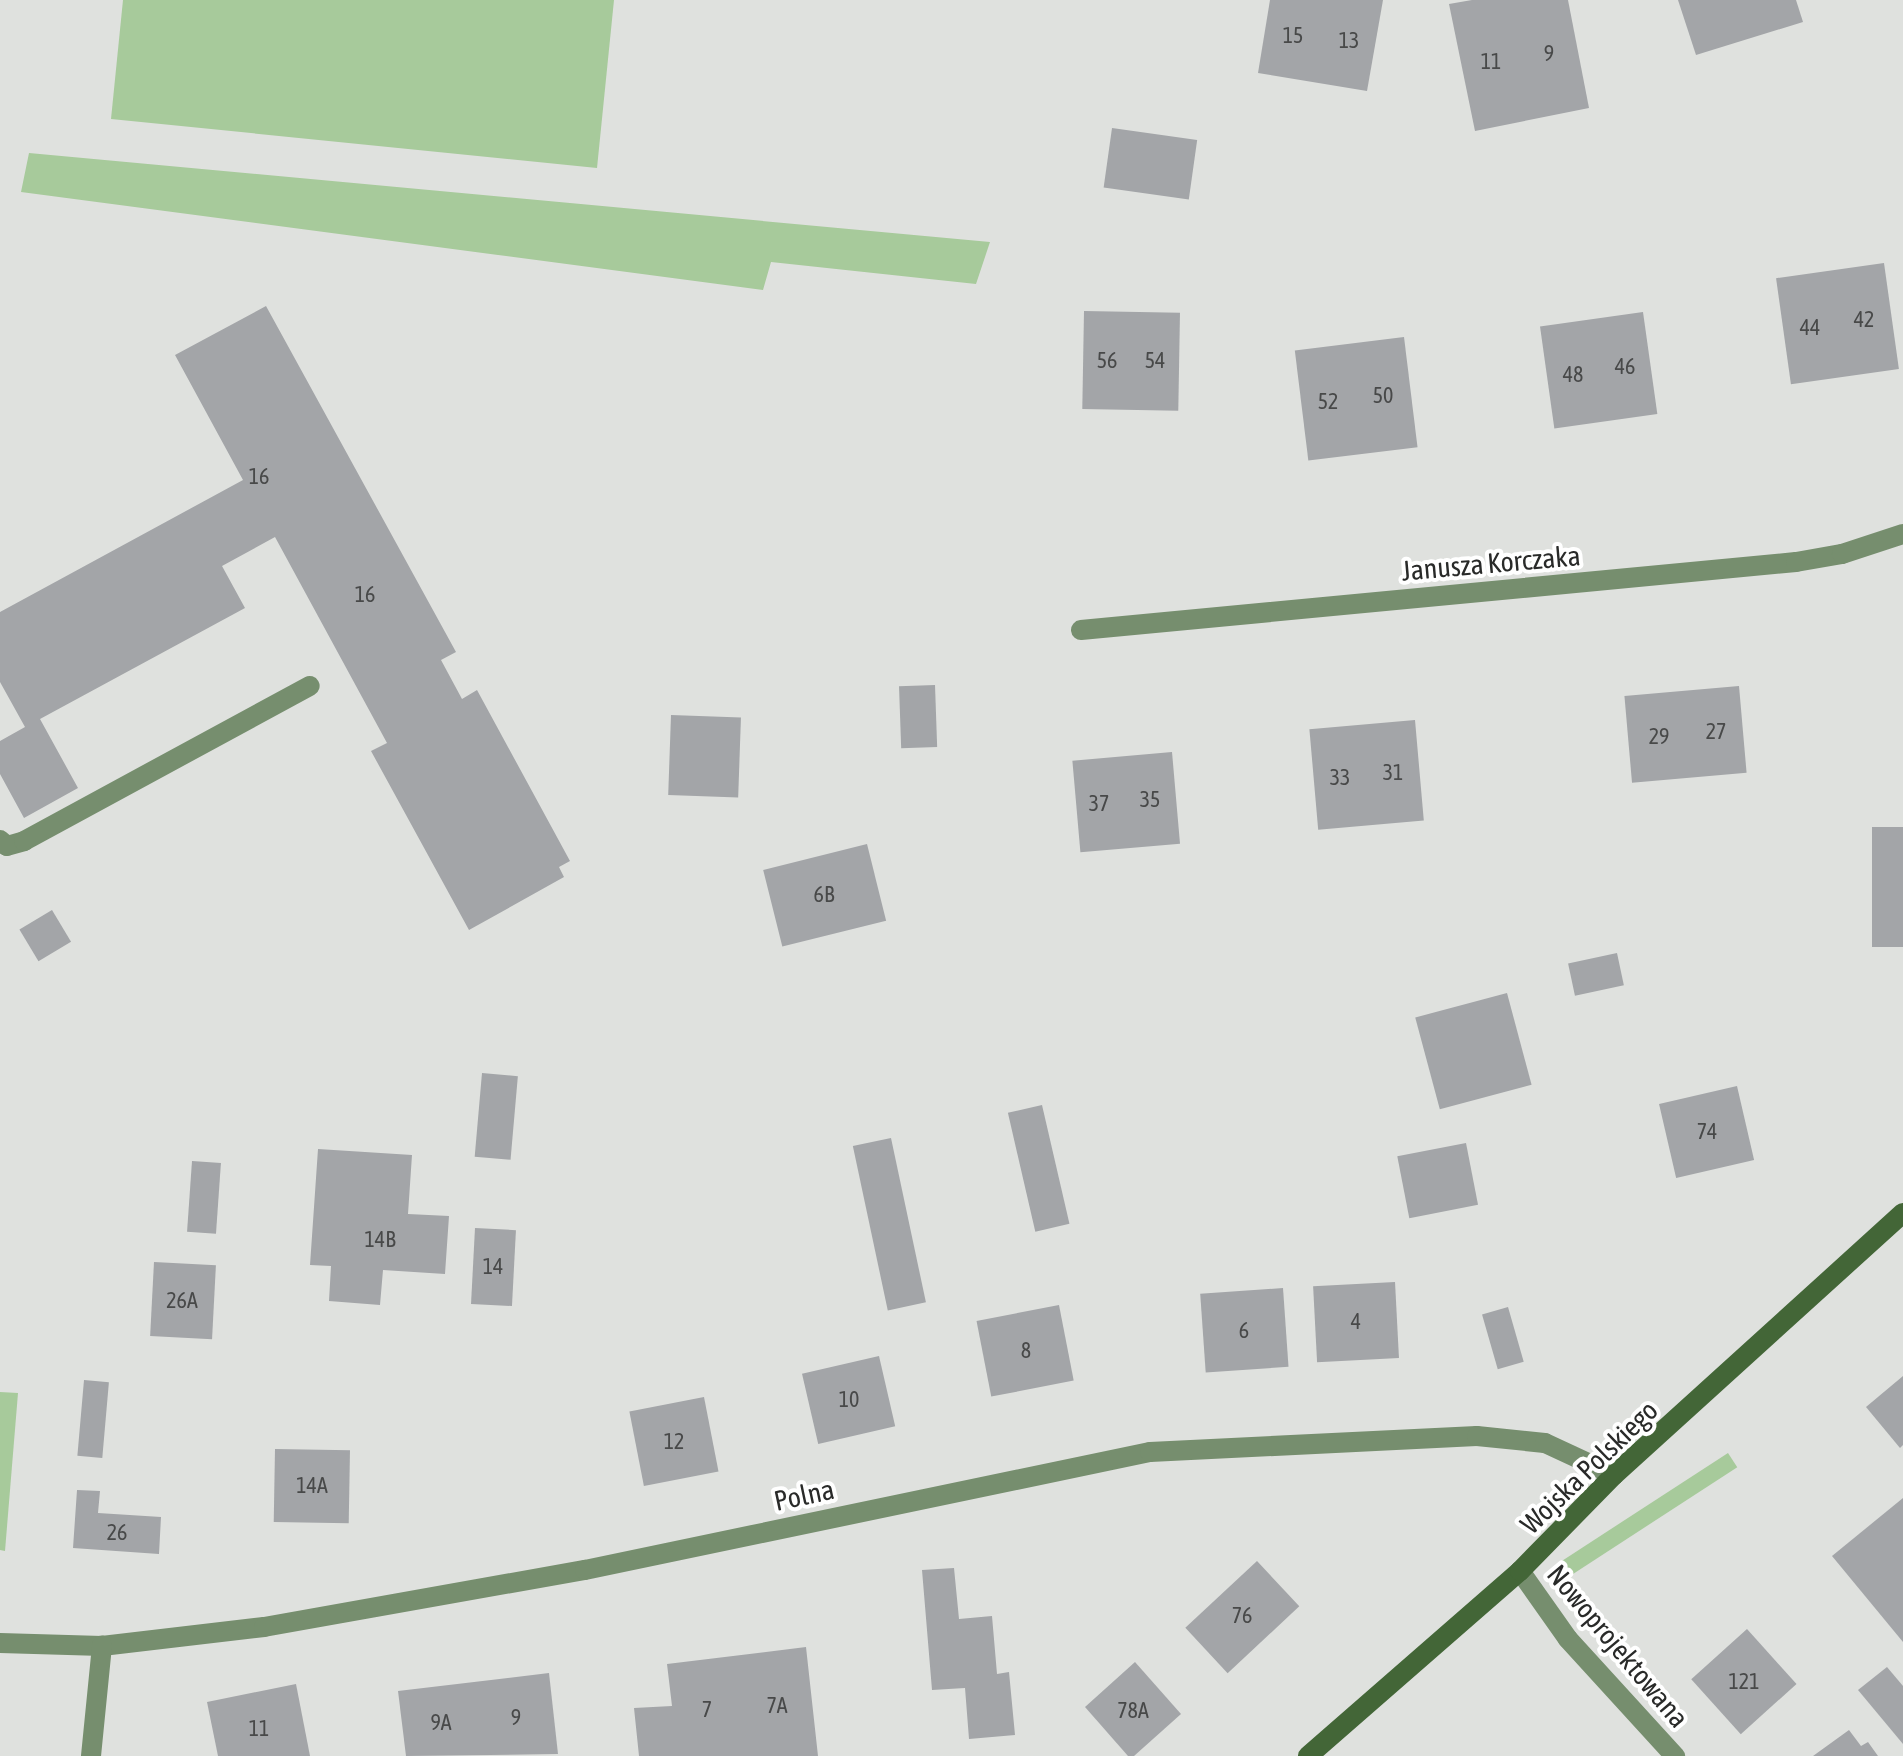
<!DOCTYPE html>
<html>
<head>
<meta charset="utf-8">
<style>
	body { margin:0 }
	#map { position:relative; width:1903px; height:1756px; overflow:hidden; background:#dfe1de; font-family:"Asap Condensed",sans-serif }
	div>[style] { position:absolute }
	.green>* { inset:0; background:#a7ca9b; transform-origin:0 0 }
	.building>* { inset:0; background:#a3a5a8; transform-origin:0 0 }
	.service>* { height:20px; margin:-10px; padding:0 10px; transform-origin:10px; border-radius:10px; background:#768e6e }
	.minor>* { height:20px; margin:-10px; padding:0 10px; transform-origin:10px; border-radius:10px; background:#768e6e }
	.secondary>* { height:20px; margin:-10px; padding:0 10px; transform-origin:10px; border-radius:10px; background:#436637 }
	span { translate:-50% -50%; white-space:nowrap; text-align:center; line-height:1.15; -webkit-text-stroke:8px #fff; paint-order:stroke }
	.number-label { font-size:22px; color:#484949 }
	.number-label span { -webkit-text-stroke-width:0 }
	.street-label { font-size:28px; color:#292a29 }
</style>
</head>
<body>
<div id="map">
	<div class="green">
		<i style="clip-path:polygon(123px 0,614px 0,597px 168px,111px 119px)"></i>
		<i style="clip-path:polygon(29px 153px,990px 242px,976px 284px,771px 262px,763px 290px,21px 192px)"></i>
		<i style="clip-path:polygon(0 1392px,18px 1393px,5px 1551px,0 1550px)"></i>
		<i style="left:1728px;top:1453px;width:17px;height:205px;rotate:57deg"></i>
	</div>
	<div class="building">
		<i style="clip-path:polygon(1270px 0,1383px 0,1367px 91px,1258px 73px)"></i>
		<i style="clip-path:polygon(1472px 0,1568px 0,1589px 108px,1475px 131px,1449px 4px)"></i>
		<i style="clip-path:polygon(1678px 0,1796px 0,1803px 22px,1696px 55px)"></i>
		<i style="left:1112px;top:128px;width:86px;height:60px;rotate:8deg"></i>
		<i style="left:1884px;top:263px;width:107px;height:109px;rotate:82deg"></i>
		<i style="clip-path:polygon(266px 306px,456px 652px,441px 660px,462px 699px,477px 690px,570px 861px,559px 867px,564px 877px,469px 930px,371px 751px,387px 743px,275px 537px,222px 566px,245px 608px,40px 719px,78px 788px,24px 818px,0 774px,0 741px,25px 727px,0 682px,0 612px,243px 480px,175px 355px)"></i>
		<i style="left:1084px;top:311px;width:96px;height:98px;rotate:1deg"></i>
		<i style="left:1643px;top:312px;width:103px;height:104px;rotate:82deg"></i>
		<i style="left:1404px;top:337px;width:111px;height:110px;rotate:83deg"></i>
		<i style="left:935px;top:685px;width:62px;height:36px;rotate:88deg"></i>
		<i style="left:1739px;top:686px;width:87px;height:115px;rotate:85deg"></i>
		<i style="left:671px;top:715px;width:70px;height:80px;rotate:2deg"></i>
		<i style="left:1415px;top:720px;width:101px;height:106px;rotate:85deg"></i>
		<i style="left:1172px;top:752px;width:92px;height:100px;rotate:85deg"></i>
		<i style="left:1872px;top:827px;width:31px;height:120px"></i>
		<i style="left:867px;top:844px;width:79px;height:107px;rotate:76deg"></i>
		<i style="left:52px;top:910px;width:37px;height:38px;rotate:59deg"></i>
		<i style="left:1617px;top:953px;width:33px;height:50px;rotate:78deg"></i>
		<i style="left:1507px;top:993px;width:95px;height:95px;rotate:75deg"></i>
		<i style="left:482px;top:1073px;width:36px;height:84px;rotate:5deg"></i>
		<i style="left:1737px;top:1086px;width:76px;height:80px;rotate:77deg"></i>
		<i style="left:1042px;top:1105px;width:122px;height:35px;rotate:77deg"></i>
		<i style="left:891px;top:1138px;width:168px;height:39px;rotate:78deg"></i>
		<i style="left:1466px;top:1143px;width:63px;height:70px;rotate:79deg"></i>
		<i style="clip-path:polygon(318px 1149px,412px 1155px,408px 1214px,449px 1216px,445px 1274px,383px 1270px,380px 1305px,329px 1301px,331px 1266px,310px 1265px)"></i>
		<i style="left:192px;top:1161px;width:29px;height:71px;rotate:4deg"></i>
		<i style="left:475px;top:1228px;width:41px;height:76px;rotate:3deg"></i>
		<i style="left:154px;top:1262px;width:62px;height:74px;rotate:3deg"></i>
		<i style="left:1395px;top:1282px;width:76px;height:82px;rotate:87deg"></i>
		<i style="left:1283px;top:1288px;width:79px;height:83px;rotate:86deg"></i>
		<i style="left:1059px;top:1305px;width:77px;height:84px;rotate:79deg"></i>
		<i style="left:1508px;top:1307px;width:57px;height:27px;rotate:74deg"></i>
		<i style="left:879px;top:1356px;width:72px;height:79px;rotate:77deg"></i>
		<i style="clip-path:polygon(1903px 1376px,1903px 1445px,1900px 1448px,1866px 1407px)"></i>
		<i style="left:84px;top:1380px;width:25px;height:76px;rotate:5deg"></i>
		<i style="left:704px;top:1397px;width:76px;height:76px;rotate:79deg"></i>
		<i style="left:275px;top:1449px;width:75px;height:73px;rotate:1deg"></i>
		<i style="clip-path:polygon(77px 1490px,100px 1491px,98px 1513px,161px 1517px,159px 1554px,73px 1548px)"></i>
		<i style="clip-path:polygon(1903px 1498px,1903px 1642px,1832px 1556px)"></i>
		<i style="left:1257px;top:1561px;width:62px;height:98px;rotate:47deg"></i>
		<i style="clip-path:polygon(954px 1568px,959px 1619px,992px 1616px,997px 1674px,1009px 1672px,1015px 1735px,969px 1739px,965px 1688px,932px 1690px,922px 1570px)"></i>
		<i style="left:1747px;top:1629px;width:74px;height:75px;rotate:48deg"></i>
		<i style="clip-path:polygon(806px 1647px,818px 1756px,639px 1756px,634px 1708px,672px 1706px,667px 1664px)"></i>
		<i style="clip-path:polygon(1135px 1662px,1181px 1714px,1134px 1756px,1128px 1756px,1085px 1707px)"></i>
		<i style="clip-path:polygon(1887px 1667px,1903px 1686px,1903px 1744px,1858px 1690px)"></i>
		<i style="clip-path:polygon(549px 1673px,558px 1754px,406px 1756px,398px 1691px)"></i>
		<i style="clip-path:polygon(296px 1684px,310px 1756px,218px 1756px,207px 1702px)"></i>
		<i style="clip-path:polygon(1849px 1730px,1861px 1746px,1868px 1742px,1878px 1756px,1813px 1756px)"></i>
	</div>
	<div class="service">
		<i style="left:0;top:840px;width:9px;rotate:41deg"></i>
		<i style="left:7px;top:846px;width:18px;rotate:-16deg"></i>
		<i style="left:24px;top:841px;width:325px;rotate:-28.5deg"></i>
	</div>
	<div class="minor">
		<i style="left:1081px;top:630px;width:718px;rotate:-5.43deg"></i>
		<i style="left:1796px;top:562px;width:47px;rotate:-9.9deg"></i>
		<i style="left:1842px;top:554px;width:64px;rotate:-18.2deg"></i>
		<i style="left:1520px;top:1571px;width:83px;rotate:54.8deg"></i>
		<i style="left:1568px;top:1639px;width:159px;rotate:47.6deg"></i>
		<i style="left:0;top:1643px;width:102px;rotate:1.7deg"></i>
		<i style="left:102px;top:1646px;width:163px;rotate:-6.7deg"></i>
		<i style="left:264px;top:1627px;width:326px;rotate:-10.1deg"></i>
		<i style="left:585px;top:1570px;width:577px;rotate:-11.8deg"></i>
		<i style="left:1150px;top:1452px;width:327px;rotate:-2.8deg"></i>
		<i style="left:1477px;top:1436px;width:68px;rotate:5.9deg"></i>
		<i style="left:1545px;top:1443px;width:76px;rotate:24.9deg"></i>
		<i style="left:91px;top:1756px;width:111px;rotate:-84.3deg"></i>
	</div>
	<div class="secondary">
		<i style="left:1308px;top:1756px;width:281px;rotate:-41.1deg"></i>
		<i style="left:1520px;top:1571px;width:134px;rotate:-45.6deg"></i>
		<i style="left:1614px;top:1475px;width:390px;rotate:-42.2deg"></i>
	</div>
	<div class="number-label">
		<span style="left:1293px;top:36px">15</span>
		<span style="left:1349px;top:41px">13</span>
		<span style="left:1549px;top:54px">9</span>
		<span style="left:1491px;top:62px">11</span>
		<span style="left:1864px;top:320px">42</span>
		<span style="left:1810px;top:328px">44</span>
		<span style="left:1107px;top:361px">56</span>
		<span style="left:1155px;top:361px">54</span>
		<span style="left:1625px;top:367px">46</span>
		<span style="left:1573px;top:375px">48</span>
		<span style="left:1383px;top:396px">50</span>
		<span style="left:1328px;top:402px">52</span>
		<span style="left:259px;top:477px">16</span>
		<span style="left:365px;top:595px">16</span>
		<span style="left:1716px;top:732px">27</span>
		<span style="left:1659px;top:737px">29</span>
		<span style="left:1393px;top:773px">31</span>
		<span style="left:1340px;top:778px">33</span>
		<span style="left:1150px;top:800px">35</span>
		<span style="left:1099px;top:804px">37</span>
		<span style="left:824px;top:895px">6B</span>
		<span style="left:1707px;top:1132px">74</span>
		<span style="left:380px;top:1240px">14B</span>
		<span style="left:493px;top:1267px">14</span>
		<span style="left:182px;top:1301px">26A</span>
		<span style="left:1356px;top:1322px">4</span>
		<span style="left:1244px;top:1331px">6</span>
		<span style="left:1026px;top:1351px">8</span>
		<span style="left:849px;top:1400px">10</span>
		<span style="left:674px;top:1442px">12</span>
		<span style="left:312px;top:1486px">14A</span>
		<span style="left:117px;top:1533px">26</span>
		<span style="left:1242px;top:1616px">76</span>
		<span style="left:1744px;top:1682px">121</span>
		<span style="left:777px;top:1706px">7A</span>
		<span style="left:707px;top:1710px">7</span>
		<span style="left:1133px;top:1711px">78A</span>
		<span style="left:516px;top:1718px">9</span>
		<span style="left:441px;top:1723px">9A</span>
		<span style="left:259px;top:1729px">11</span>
	</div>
	<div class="street-label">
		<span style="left:1491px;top:563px;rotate:-5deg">Janusza Korczaka</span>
		<span style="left:1589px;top:1467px;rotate:-44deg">Wojska Polskiego</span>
		<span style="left:804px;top:1495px;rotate:-12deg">Polna</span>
		<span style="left:1618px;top:1646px;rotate:50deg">Nowoprojektowana</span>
	</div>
</div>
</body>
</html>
